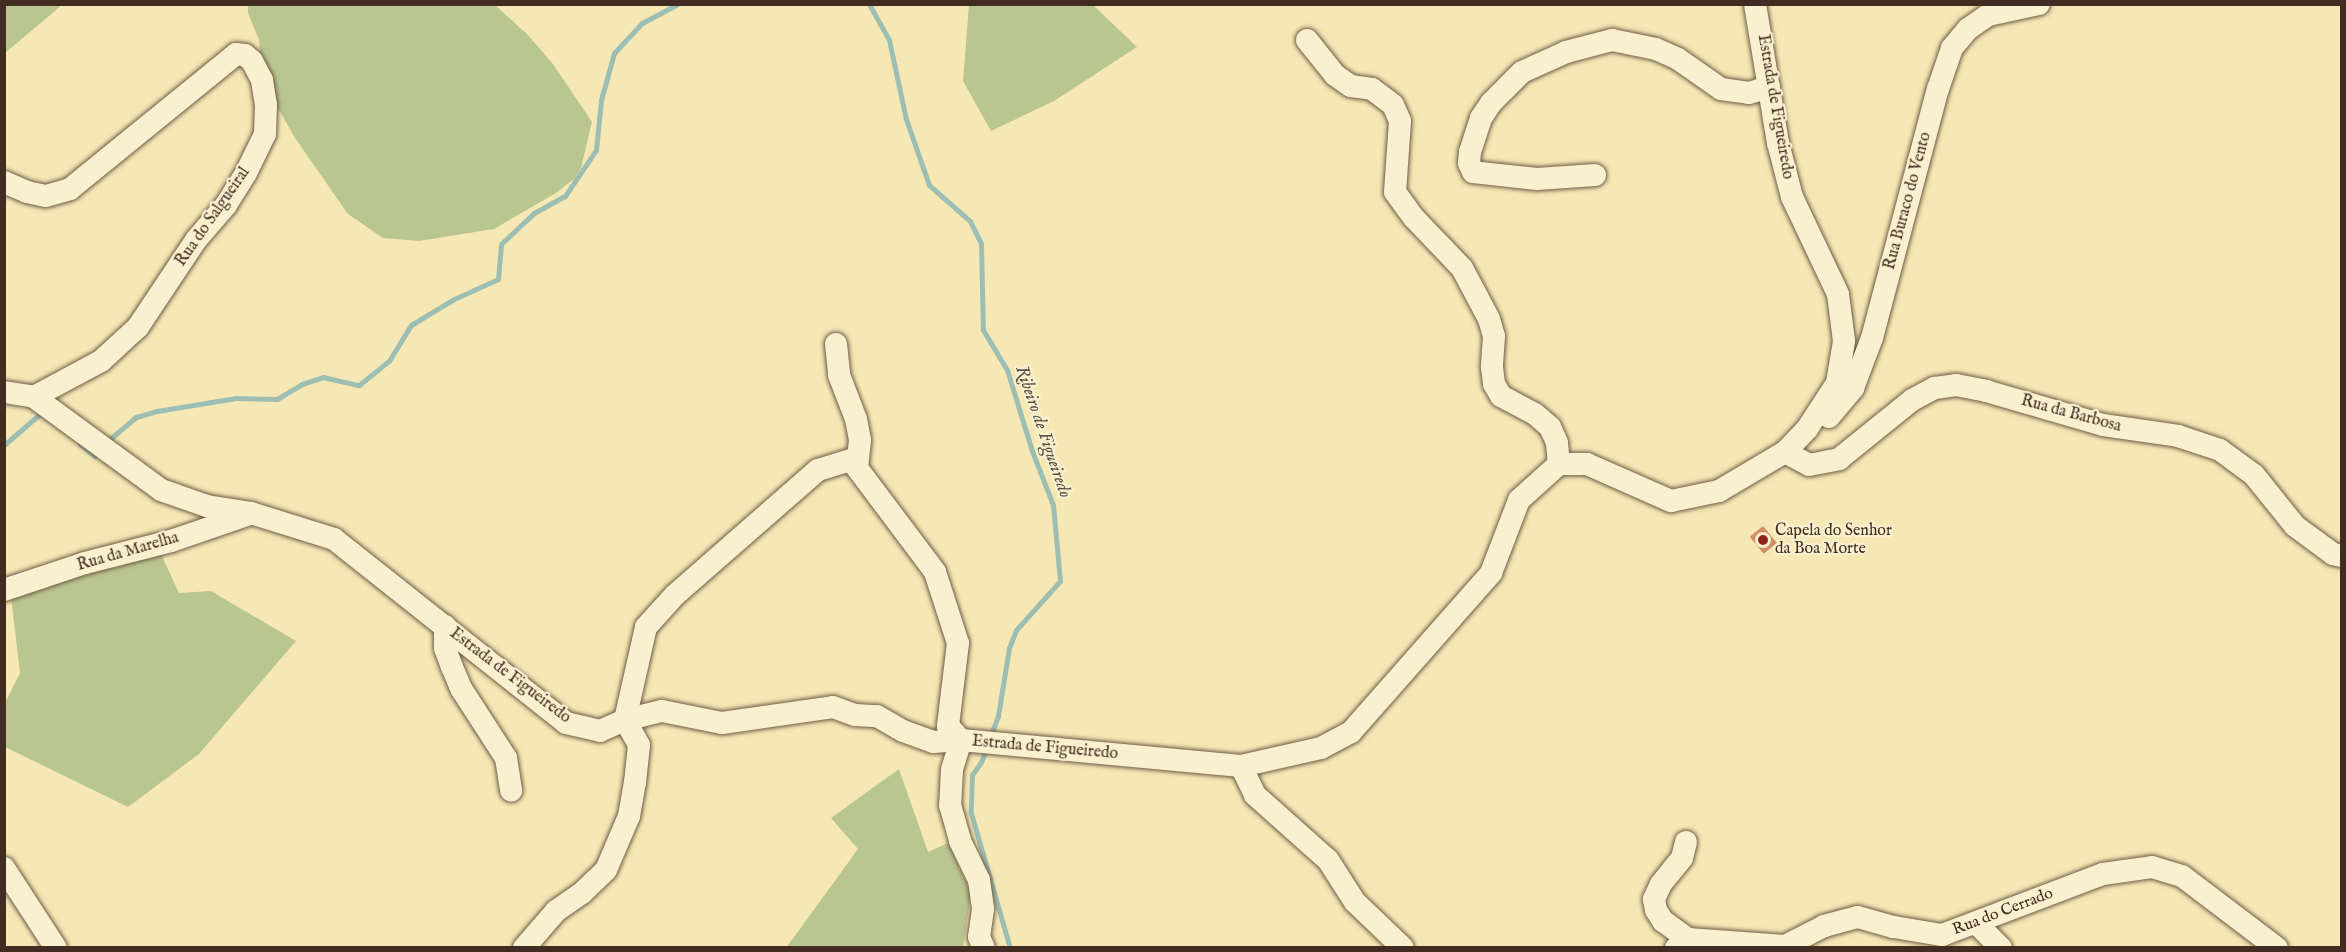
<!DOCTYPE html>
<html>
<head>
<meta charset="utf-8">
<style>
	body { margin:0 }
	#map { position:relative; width:2346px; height:952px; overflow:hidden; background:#f6e8b5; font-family:"IM FELL English",serif }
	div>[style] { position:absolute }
	.green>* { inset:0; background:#bac690 }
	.stream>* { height:5px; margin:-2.5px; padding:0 2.5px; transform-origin:2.5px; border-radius:2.5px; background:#9dbfb3 }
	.building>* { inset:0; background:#d18d63; transform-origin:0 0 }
	.roads { filter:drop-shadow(0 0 2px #6f5b46) drop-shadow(0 0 2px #6f5b46) }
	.minor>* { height:22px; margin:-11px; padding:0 11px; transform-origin:11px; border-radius:11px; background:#f9f0cf }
	.dots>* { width:16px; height:16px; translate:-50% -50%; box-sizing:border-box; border:3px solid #f9f0cf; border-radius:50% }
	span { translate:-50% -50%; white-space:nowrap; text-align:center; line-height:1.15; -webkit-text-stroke:4.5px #f9f0cf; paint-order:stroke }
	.street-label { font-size:16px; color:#422c21 }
	.poi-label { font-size:16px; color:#422c21 }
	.left { translate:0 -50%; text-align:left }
	.water-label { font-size:18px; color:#595146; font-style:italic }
	.frame { position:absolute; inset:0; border:6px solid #422c21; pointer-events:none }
</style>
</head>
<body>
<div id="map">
	<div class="green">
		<i style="clip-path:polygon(5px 4px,62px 4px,62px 5px,5px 53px)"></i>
		<i style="clip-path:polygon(248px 4px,495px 5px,528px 35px,553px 64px,592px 122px,581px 168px,575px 178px,556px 193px,494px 229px,419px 241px,383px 238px,348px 214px,295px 138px,262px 80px,259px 40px,248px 13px)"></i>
		<i style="clip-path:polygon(969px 5px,1093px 5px,1137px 47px,1054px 101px,991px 131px,963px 81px)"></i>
		<i style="clip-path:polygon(161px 554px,179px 593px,211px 591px,296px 641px,199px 754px,128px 807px,5px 747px,4px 705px,20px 673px,11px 597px,125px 562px)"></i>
		<i style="clip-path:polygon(899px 769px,928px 852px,948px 843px,971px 893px,963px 947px,786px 948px,858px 849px,831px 818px)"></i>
	</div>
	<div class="stream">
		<i style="left:869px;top:4px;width:41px;rotate:60.9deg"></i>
		<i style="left:889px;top:40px;width:81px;rotate:77.9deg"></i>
		<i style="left:906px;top:119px;width:70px;rotate:70.8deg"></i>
		<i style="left:929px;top:185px;width:55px;rotate:41.3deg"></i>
		<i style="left:970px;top:221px;width:25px;rotate:64deg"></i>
		<i style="left:981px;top:244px;width:86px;rotate:88.7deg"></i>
		<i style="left:983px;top:330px;width:47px;rotate:59deg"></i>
		<i style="left:1007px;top:370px;width:85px;rotate:72.8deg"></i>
		<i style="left:1032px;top:451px;width:58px;rotate:68.7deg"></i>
		<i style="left:1053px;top:505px;width:76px;rotate:84.7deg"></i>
		<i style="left:1060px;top:581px;width:66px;rotate:131.9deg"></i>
		<i style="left:1016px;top:630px;width:19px;rotate:111deg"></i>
		<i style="left:1009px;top:648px;width:69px;rotate:99.2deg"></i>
		<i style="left:998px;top:716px;width:22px;rotate:111deg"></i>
		<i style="left:105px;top:443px;width:40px;rotate:-40deg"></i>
		<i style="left:136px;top:417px;width:22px;rotate:-16deg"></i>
		<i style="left:157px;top:411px;width:80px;rotate:-9.3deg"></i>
		<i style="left:236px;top:398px;width:41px;rotate:1.4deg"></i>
		<i style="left:277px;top:399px;width:29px;rotate:-31deg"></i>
		<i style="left:302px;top:384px;width:22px;rotate:-18deg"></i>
		<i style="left:323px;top:377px;width:37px;rotate:13deg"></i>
		<i style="left:359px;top:385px;width:38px;rotate:-39deg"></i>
		<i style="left:389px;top:361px;width:42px;rotate:-58.6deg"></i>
		<i style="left:411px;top:325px;width:50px;rotate:-31.2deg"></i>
		<i style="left:454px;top:299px;width:48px;rotate:-24.4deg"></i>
		<i style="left:498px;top:279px;width:35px;rotate:-85deg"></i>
		<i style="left:501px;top:244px;width:45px;rotate:-43.2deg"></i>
		<i style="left:534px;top:213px;width:35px;rotate:-29deg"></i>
		<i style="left:565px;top:196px;width:55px;rotate:-56deg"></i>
		<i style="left:596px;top:150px;width:50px;rotate:-84.3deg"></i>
		<i style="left:601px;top:100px;width:49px;rotate:-74.5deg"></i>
		<i style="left:614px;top:53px;width:41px;rotate:-47deg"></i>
		<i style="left:642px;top:23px;width:40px;rotate:-28deg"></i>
		<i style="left:80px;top:444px;width:19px;rotate:39deg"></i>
		<i style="left:95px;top:456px;width:8px;rotate:-50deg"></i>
		<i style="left:4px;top:445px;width:49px;rotate:-40.9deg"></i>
		<i style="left:41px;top:413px;width:4px;rotate:45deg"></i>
		<i style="left:986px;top:749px;width:14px;rotate:111deg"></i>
		<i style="left:981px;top:762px;width:16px;rotate:125deg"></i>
		<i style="left:972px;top:775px;width:38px;rotate:92deg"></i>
		<i style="left:971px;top:813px;width:141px;rotate:73.9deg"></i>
	</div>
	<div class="building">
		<i style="left:1763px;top:526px;width:22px;height:17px;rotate:51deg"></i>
	</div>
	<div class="roads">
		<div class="minor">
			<i style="left:1307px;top:40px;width:45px;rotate:51.3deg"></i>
			<i style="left:1335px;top:75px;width:19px;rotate:35deg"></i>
			<i style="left:1351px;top:86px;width:21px;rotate:8deg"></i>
			<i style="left:1372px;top:89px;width:26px;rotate:37deg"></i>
			<i style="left:1393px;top:105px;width:17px;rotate:66deg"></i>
			<i style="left:1400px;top:121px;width:71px;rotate:94deg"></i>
			<i style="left:1395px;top:192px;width:32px;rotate:54deg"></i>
			<i style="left:1414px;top:218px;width:69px;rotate:46.2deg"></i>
			<i style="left:1462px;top:268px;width:58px;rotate:62.1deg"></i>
			<i style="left:1489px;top:319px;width:18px;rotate:74deg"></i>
			<i style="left:1494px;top:336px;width:31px;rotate:94deg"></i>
			<i style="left:1492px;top:367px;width:17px;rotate:83deg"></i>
			<i style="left:1494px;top:384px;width:14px;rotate:60deg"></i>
			<i style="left:1501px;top:396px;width:38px;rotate:28deg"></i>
			<i style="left:1535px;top:414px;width:20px;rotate:41deg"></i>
			<i style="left:1550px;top:427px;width:17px;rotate:66deg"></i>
			<i style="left:1557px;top:443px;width:21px;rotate:85deg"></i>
			<i style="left:1595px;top:175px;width:58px;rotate:176.1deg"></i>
			<i style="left:1537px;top:179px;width:64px;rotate:-173.8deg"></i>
			<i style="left:1473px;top:172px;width:10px;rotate:-114deg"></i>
			<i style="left:1469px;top:163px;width:11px;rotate:-85deg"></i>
			<i style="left:1470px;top:152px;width:36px;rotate:-72deg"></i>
			<i style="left:1481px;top:118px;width:18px;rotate:-56deg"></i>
			<i style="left:1491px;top:103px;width:44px;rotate:-45deg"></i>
			<i style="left:1522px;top:72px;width:48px;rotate:-24.4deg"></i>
			<i style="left:1566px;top:52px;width:48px;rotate:-14.6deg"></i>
			<i style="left:1612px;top:40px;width:45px;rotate:11.6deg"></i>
			<i style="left:1656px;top:49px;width:24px;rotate:24deg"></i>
			<i style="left:1678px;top:59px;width:52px;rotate:34.9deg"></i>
			<i style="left:1721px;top:89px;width:28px;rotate:8deg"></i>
			<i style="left:1749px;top:93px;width:21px;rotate:-17deg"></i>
			<i style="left:4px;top:182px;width:25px;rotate:23deg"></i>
			<i style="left:27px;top:192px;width:19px;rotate:12deg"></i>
			<i style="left:46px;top:196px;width:25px;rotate:-16deg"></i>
			<i style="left:70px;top:189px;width:214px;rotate:-39.1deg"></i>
			<i style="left:236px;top:54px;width:9px;rotate:6deg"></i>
			<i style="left:245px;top:55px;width:9px;rotate:41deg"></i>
			<i style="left:252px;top:61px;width:21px;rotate:62deg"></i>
			<i style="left:262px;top:80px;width:25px;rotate:81deg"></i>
			<i style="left:266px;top:105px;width:29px;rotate:92deg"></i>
			<i style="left:265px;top:134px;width:43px;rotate:116deg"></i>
			<i style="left:246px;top:173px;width:38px;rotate:122deg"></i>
			<i style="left:226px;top:205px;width:46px;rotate:130.6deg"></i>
			<i style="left:196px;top:240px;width:105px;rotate:123.7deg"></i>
			<i style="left:138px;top:327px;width:50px;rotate:137.4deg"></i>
			<i style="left:101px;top:361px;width:76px;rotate:151.8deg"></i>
			<i style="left:836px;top:344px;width:31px;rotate:84deg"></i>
			<i style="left:839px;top:375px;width:47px;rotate:68.9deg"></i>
			<i style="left:856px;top:419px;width:21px;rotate:79deg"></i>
			<i style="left:860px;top:440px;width:27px;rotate:96deg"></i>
			<i style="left:4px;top:392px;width:30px;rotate:9deg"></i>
			<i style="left:34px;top:397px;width:157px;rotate:36.2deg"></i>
			<i style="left:161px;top:490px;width:49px;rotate:19.2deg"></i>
			<i style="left:207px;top:506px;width:45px;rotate:9deg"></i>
			<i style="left:251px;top:513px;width:87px;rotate:17.4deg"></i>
			<i style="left:334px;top:539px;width:296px;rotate:38.4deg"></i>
			<i style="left:566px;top:723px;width:35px;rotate:13deg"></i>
			<i style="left:600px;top:731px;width:27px;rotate:-24deg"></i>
			<i style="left:625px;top:720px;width:95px;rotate:-77.3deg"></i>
			<i style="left:646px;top:627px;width:43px;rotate:-47.8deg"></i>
			<i style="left:675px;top:595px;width:190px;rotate:-41.2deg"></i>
			<i style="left:818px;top:470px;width:34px;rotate:-17deg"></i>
			<i style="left:851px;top:460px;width:140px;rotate:53.1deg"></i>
			<i style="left:935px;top:572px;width:75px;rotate:72.1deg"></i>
			<i style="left:958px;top:643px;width:84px;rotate:96.9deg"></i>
			<i style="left:948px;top:726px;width:19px;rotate:47deg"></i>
			<i style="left:961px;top:740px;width:281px;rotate:5.3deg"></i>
			<i style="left:1241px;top:766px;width:82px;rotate:-12.7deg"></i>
			<i style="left:1321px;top:748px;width:34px;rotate:-28deg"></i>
			<i style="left:1351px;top:732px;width:212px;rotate:-48.6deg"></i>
			<i style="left:1491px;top:573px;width:78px;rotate:-69deg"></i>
			<i style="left:1519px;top:500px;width:54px;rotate:-42deg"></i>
			<i style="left:1559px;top:464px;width:28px"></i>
			<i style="left:1587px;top:464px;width:92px;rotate:23.8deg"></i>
			<i style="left:1671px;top:501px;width:49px;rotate:-11.8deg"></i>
			<i style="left:1719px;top:491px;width:77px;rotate:-30.6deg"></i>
			<i style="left:1785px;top:452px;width:32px;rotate:-46deg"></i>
			<i style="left:1807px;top:429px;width:55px;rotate:-56.9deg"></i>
			<i style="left:1837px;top:383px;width:43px;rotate:-80.5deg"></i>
			<i style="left:1844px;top:341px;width:47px;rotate:-97.3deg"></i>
			<i style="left:1838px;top:294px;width:107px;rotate:-115.4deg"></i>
			<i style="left:1792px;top:197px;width:56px;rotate:-104.5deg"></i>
			<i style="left:1778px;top:143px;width:141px;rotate:-99.4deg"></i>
			<i style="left:1829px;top:417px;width:38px;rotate:-50deg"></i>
			<i style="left:1853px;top:388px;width:53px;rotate:-69.2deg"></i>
			<i style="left:1872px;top:338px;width:258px;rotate:-75.2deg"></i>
			<i style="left:1938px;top:89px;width:43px;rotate:-71.1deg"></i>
			<i style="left:1952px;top:48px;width:25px;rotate:-50deg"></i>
			<i style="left:1968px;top:29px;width:24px;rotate:-35deg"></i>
			<i style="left:1988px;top:15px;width:52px;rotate:-12.2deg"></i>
			<i style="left:1785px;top:452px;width:27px;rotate:28deg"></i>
			<i style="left:1809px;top:465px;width:31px;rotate:-11deg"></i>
			<i style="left:1839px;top:459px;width:94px;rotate:-38.9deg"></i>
			<i style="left:1912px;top:400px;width:26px;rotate:-28deg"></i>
			<i style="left:1935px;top:388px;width:21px;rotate:-8deg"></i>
			<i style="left:1956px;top:385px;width:31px;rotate:11deg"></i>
			<i style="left:1986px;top:391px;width:122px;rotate:16.2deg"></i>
			<i style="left:2103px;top:425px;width:76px;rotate:8.3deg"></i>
			<i style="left:2178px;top:436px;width:44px;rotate:18.4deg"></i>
			<i style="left:2220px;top:450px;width:42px;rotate:36.3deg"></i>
			<i style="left:2254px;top:475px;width:65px;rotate:51.2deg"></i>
			<i style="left:2295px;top:526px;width:47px;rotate:36.4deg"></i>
			<i style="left:2333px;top:554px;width:9px;rotate:13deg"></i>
			<i style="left:4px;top:590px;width:85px;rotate:-18.4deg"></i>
			<i style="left:85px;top:563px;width:89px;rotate:-14.3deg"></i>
			<i style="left:171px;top:541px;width:83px;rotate:-18.9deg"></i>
			<i style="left:445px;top:626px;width:22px;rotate:90deg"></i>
			<i style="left:445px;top:648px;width:20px;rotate:70deg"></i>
			<i style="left:452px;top:667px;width:25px;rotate:67deg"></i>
			<i style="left:462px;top:690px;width:81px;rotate:57.1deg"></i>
			<i style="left:506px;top:758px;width:33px;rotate:81deg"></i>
			<i style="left:1241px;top:766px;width:32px;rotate:64deg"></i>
			<i style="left:1255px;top:795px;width:98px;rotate:41.7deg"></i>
			<i style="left:1328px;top:860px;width:50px;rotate:57.3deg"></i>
			<i style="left:1355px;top:902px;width:66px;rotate:43.8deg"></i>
			<i style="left:1686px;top:842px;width:16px;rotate:104deg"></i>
			<i style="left:1682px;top:858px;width:33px;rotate:129deg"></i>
			<i style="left:1661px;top:884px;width:17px;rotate:115deg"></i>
			<i style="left:1654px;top:899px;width:11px;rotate:80deg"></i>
			<i style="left:1656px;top:910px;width:13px;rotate:58deg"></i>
			<i style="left:1663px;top:921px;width:31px;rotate:36deg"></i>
			<i style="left:1688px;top:939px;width:9px;rotate:77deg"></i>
			<i style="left:4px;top:868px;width:95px;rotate:57deg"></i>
			<i style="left:1976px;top:923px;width:35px;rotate:45deg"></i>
			<i style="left:524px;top:948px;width:49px;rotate:-49.1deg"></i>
			<i style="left:556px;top:911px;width:32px;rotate:-35deg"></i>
			<i style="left:582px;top:893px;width:33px;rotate:-44deg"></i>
			<i style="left:606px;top:870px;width:59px;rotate:-66.9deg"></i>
			<i style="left:629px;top:816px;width:34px;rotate:-80deg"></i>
			<i style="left:635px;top:783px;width:38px;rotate:-84deg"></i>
			<i style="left:639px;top:745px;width:29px;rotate:-119deg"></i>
			<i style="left:625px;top:720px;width:38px;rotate:-14deg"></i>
			<i style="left:662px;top:711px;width:61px;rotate:11.3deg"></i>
			<i style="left:722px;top:723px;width:112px;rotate:-8.2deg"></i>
			<i style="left:833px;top:707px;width:23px;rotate:20deg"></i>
			<i style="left:855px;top:715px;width:22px;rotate:3deg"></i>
			<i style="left:877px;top:716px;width:30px;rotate:30deg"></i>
			<i style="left:903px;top:731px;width:32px;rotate:20deg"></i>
			<i style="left:933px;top:742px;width:28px;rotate:-4deg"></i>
			<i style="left:961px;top:740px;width:31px;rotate:107deg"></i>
			<i style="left:952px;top:770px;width:35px;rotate:93deg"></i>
			<i style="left:950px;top:805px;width:37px;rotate:74deg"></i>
			<i style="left:960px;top:841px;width:43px;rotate:64deg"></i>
			<i style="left:979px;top:880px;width:29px;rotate:82deg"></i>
			<i style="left:983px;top:909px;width:28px;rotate:98deg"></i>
			<i style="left:979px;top:937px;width:12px;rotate:66deg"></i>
			<i style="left:1676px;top:948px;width:15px;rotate:-37deg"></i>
			<i style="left:1688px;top:939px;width:97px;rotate:4.1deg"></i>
			<i style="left:1785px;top:946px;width:44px;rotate:-27.1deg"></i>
			<i style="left:1824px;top:926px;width:35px;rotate:-15deg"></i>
			<i style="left:1858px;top:917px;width:37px;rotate:16deg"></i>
			<i style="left:1894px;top:927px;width:49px;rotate:9.5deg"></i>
			<i style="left:1942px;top:935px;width:172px;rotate:-20.8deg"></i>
			<i style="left:2103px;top:874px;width:49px;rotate:-8.1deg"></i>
			<i style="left:2152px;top:867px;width:31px;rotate:17deg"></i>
			<i style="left:2182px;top:876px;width:119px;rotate:37.2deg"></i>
		</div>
	</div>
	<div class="dots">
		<i style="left:1763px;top:540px;background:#8f2418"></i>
	</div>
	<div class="street-label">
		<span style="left:1775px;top:107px;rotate:80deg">Estrada de Figueiredo</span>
		<span style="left:1908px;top:201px;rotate:-75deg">Rua Buraco do Vento</span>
		<span style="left:213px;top:217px;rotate:-55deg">Rua do Salgueiral</span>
		<span style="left:2071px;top:414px;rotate:15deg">Rua da Barbosa</span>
		<span style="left:128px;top:552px;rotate:-16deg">Rua da Marelha</span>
		<span style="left:510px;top:676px;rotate:37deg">Estrada de Figueiredo</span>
		<span style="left:1045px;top:748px;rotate:5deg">Estrada de Figueiredo</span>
		<span style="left:2003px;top:912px;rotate:-21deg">Rua do Cerrado</span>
	</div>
	<div class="poi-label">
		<span class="left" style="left:1775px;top:540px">Capela do Senhor<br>da Boa Morte</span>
	</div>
	<div class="water-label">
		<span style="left:1042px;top:432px;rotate:71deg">Ribeiro de Figueiredo</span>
	</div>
	<div class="frame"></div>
</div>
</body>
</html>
